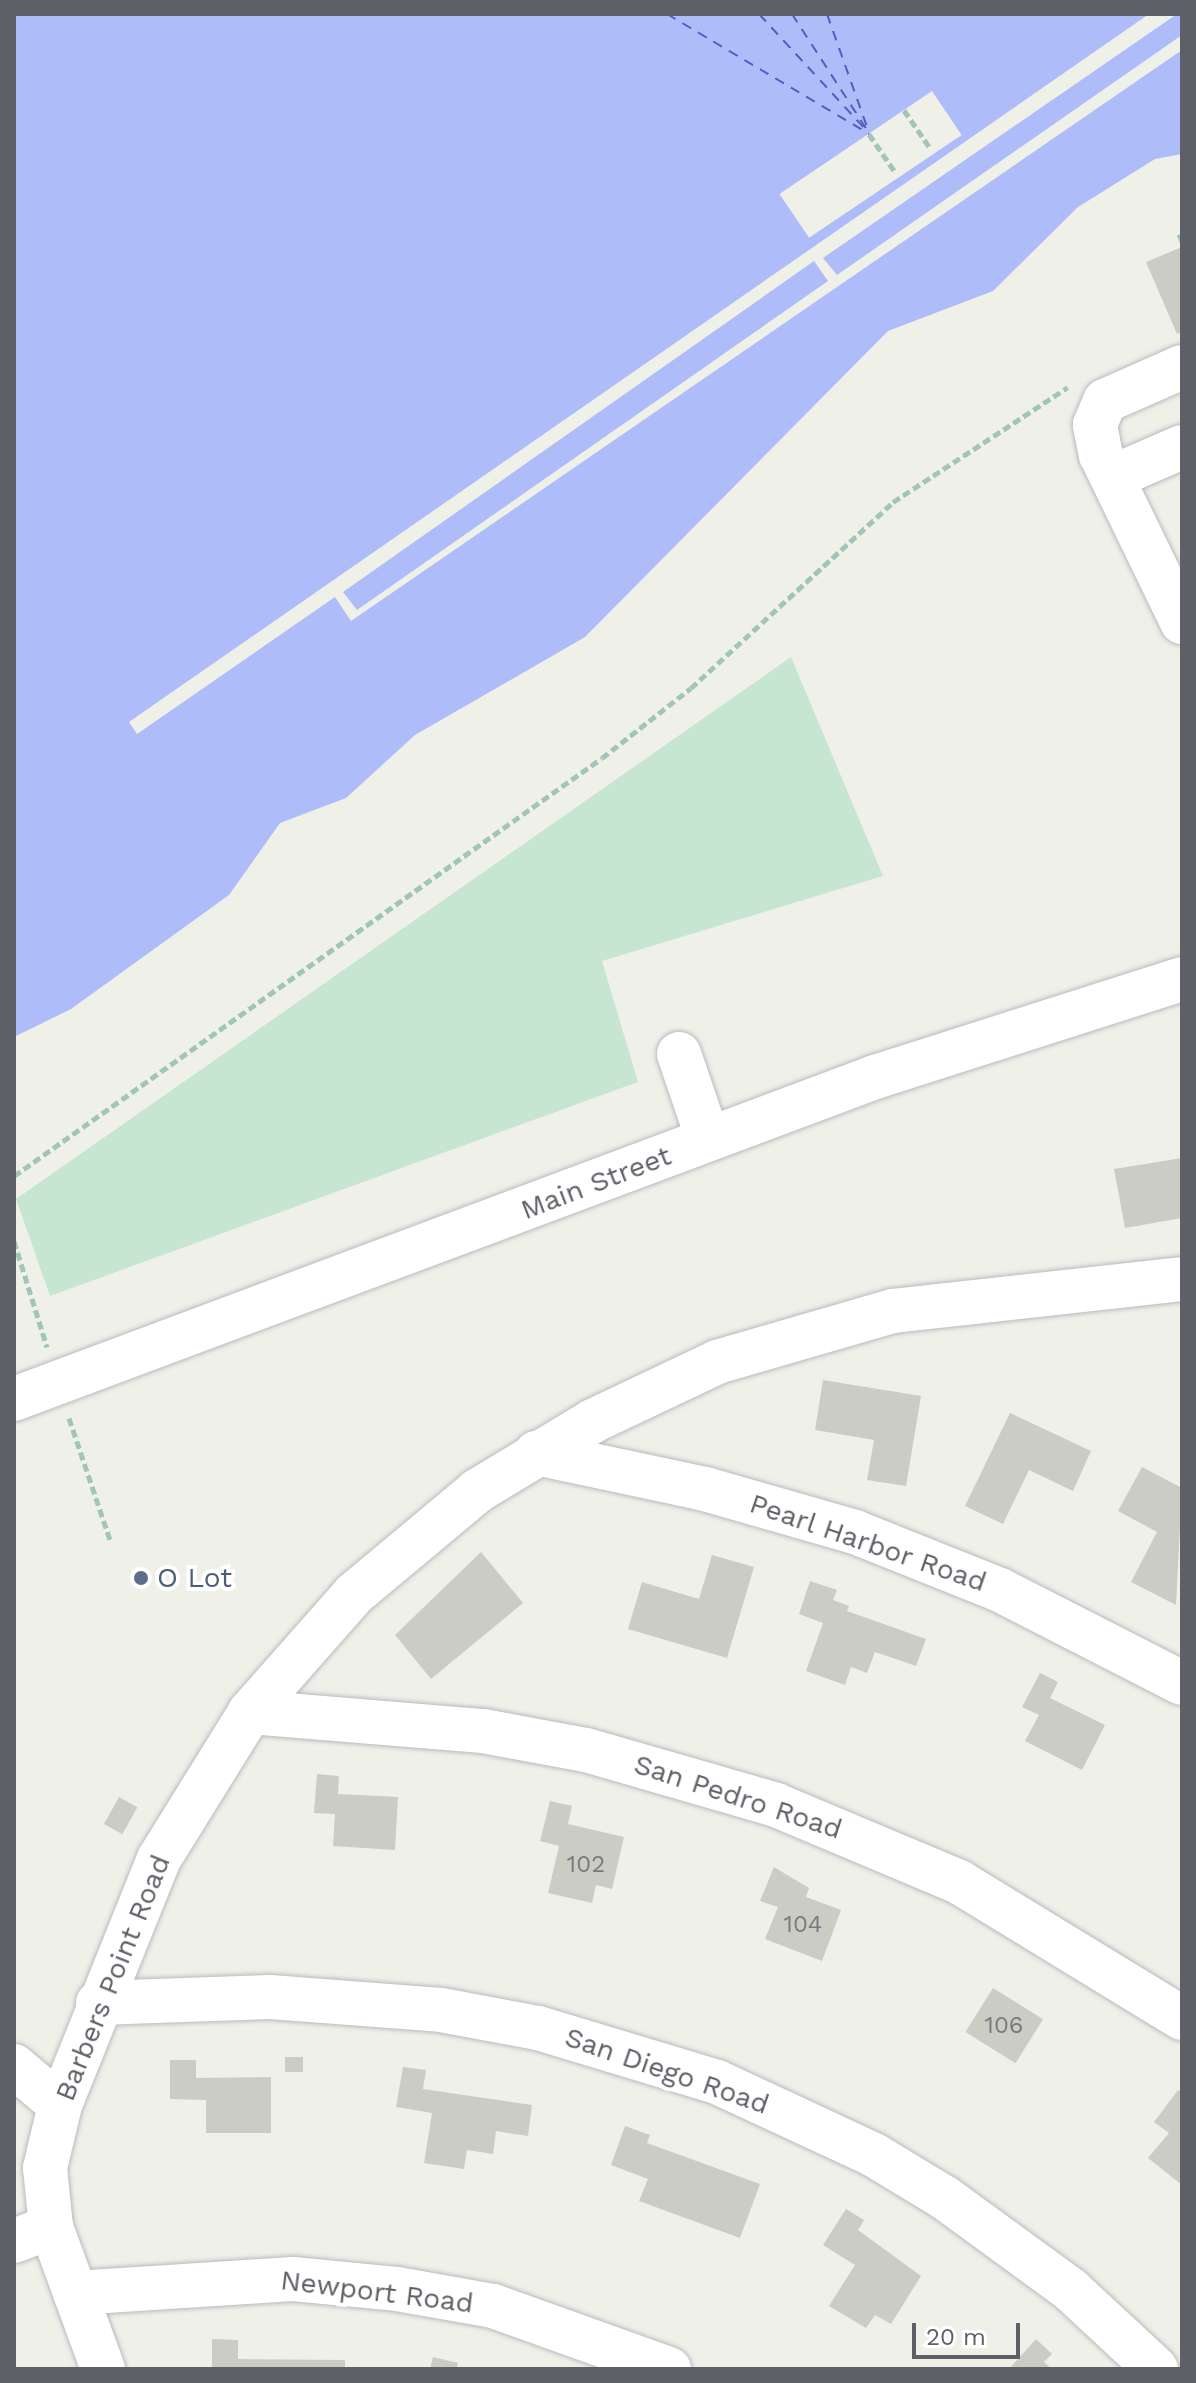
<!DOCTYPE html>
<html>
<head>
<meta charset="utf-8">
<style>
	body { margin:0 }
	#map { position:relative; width:1196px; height:2383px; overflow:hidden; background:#eff0e8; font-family:"Work Sans",sans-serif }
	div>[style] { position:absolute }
	.green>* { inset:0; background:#c6e6d2 }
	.water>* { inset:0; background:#aebcfa }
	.pier>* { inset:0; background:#eff0e8; transform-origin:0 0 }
	.ferry>* { height:2px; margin-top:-1px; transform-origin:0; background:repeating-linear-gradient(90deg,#515cbd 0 10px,transparent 0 18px) }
	.building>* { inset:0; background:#cbccc4; transform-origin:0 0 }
	.path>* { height:5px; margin-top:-2.5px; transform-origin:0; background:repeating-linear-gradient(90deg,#a0c6ba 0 8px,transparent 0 12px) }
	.roads { filter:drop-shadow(0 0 2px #babac0) drop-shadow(0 0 2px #babac0) }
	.minor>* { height:44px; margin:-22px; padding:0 22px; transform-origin:22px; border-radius:22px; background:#fff }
	.dots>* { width:22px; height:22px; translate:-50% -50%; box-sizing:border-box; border:4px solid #fff; border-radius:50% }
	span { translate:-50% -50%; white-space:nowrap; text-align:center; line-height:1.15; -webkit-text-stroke:8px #fff; paint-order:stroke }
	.number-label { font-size:24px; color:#7a7a7e }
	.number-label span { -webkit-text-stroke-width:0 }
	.street-label { font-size:28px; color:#5f5f67 }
	.service-label { font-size:28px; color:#4e5e75 }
	.left { translate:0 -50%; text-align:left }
	.frame { position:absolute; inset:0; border:16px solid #5f5f67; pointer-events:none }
	.scale { position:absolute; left:912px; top:2323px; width:108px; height:36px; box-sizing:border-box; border:4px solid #5f5f67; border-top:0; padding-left:10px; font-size:24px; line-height:28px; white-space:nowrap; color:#5f5f67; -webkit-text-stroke:6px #fff; paint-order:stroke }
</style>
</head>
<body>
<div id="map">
	<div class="green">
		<i style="clip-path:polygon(791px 657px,883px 876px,602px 961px,638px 1082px,50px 1296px,16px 1199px)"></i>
	</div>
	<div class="water">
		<i style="clip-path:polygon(14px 14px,1182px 14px,1182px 154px,1155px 159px,1078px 207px,993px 291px,888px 331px,585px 637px,415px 735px,346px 798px,280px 823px,229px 895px,71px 1009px,14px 1037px)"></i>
	</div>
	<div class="pier">
		<i style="clip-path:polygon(evenodd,1149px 14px,1177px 14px,823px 258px,837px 275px,1182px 35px,1182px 50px,351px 621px,335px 597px,137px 734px,129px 722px,1149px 14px,814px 261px,828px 281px,357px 610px,343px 592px,814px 261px)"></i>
		<i style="left:932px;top:91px;width:53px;height:184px;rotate:56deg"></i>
	</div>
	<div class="ferry">
		<i style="left:667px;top:14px;width:235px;rotate:30.7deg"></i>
		<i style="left:759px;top:14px;width:158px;rotate:47.3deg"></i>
		<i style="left:792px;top:14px;width:142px;rotate:57.1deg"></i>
		<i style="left:827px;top:14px;width:123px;rotate:70.5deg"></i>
	</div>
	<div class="building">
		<i style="clip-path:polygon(1182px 247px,1182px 332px,1177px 334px,1146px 262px)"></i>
		<i style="clip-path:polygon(1182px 1158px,1182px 1218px,1125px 1228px,1114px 1169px)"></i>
		<i style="clip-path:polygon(823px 1380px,921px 1396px,906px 1486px,867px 1480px,874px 1440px,815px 1430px)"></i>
		<i style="clip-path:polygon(1010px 1413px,1091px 1451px,1073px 1491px,1029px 1470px,1003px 1524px,965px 1506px)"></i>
		<i style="clip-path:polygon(1142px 1467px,1182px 1488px,1176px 1605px,1131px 1582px,1157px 1532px,1118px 1511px)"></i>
		<i style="clip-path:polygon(481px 1552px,523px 1603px,431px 1679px,395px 1635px)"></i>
		<i style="clip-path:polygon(712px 1555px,754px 1567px,727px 1658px,628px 1629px,642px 1582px,699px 1599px)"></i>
		<i style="clip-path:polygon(810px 1581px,837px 1590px,833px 1600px,849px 1606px,847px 1611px,926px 1639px,916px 1666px,875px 1652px,867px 1673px,851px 1667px,845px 1685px,806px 1671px,823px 1623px,799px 1614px)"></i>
		<i style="clip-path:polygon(1040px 1673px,1058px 1682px,1050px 1698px,1105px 1725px,1082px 1770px,1025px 1741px,1039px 1715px,1022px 1707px)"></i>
		<i style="clip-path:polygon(317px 1774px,339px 1776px,338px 1794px,398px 1797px,395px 1850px,333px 1846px,335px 1814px,314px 1813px)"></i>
		<i style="left:119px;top:1797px;width:21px;height:31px;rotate:29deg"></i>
		<i style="clip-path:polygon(550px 1801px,572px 1806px,568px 1824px,624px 1837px,612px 1889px,596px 1885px,592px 1903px,548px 1893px,559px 1846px,540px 1841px)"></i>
		<i style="clip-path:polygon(774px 1867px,809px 1888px,806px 1897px,841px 1910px,822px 1961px,765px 1939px,778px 1907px,760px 1901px)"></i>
		<i style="left:993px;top:1988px;width:59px;height:52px;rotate:32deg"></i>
		<i style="left:303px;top:2057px;width:15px;height:18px;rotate:90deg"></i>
		<i style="clip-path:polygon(170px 2060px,196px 2060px,196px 2078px,271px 2077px,271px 2133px,206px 2133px,206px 2100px,170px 2099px)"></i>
		<i style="clip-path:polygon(403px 2067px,426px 2070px,423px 2089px,532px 2105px,528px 2136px,496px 2131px,493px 2154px,467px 2150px,464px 2169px,424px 2163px,432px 2113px,396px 2107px)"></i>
		<i style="clip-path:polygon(1178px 2090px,1182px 2093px,1182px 2185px,1148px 2158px,1169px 2133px,1154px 2122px)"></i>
		<i style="clip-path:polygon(625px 2126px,650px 2135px,647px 2143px,760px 2184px,740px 2238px,639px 2201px,648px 2179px,611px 2165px)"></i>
		<i style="clip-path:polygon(846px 2209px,864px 2220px,858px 2230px,921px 2276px,891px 2324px,875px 2315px,866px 2328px,829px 2306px,855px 2265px,823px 2245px)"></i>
		<i style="clip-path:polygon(212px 2339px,238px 2340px,238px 2359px,345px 2360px,345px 2369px,212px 2369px)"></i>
		<i style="clip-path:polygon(1036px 2339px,1052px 2354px,1044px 2362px,1052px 2369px,1009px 2369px)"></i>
		<i style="clip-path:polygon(433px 2357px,458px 2363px,456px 2369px,430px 2369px)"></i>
	</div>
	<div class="path">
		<i style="left:904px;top:110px;width:46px;rotate:55.6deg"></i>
		<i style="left:869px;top:134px;width:46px;rotate:55.6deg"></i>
		<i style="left:1179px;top:234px;width:8px;rotate:67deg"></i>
		<i style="left:14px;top:1176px;width:721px;rotate:-35.41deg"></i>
		<i style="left:602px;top:758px;width:113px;rotate:-38.2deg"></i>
		<i style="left:691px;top:688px;width:275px;rotate:-42.6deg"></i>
		<i style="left:893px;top:502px;width:209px;rotate:-33.3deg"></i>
		<i style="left:14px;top:1241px;width:111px;rotate:72.7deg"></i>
		<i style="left:69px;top:1418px;width:129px;rotate:71.4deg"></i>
	</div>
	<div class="roads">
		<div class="minor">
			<i style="left:1182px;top:367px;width:84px;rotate:156.2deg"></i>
			<i style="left:1105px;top:401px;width:26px;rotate:113deg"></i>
			<i style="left:1095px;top:425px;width:31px;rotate:79deg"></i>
			<i style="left:1101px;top:455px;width:186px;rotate:64.1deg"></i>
			<i style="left:1115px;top:476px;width:73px;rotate:-23.4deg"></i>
			<i style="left:679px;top:1054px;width:90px;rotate:71.2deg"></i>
			<i style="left:14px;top:1399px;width:919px;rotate:-20.5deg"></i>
			<i style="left:875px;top:1077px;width:322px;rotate:-17.7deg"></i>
			<i style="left:536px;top:1453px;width:173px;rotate:12deg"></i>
			<i style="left:705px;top:1489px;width:156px;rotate:16deg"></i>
			<i style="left:855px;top:1532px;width:156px;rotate:21.8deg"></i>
			<i style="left:1000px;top:1590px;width:204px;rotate:27.1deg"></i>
			<i style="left:250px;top:1712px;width:234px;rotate:4.7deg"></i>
			<i style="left:483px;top:1731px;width:105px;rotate:10.5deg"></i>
			<i style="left:586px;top:1750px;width:198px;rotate:16.1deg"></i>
			<i style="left:776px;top:1805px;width:199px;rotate:22.8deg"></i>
			<i style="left:959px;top:1882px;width:261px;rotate:31.4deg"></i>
			<i style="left:98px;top:2003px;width:172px;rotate:-2deg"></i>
			<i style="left:270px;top:1997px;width:171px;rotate:4.3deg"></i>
			<i style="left:441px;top:2010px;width:99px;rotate:10.5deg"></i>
			<i style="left:538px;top:2028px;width:187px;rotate:16.8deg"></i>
			<i style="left:717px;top:2082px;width:173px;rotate:24.9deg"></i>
			<i style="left:874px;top:2155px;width:83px;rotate:31.2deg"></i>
			<i style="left:945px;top:2198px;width:156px;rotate:36.1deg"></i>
			<i style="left:1071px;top:2290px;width:116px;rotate:42.9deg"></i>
			<i style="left:14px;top:2066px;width:60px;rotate:40.3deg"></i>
			<i style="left:14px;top:2241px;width:40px;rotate:-21deg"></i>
			<i style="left:75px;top:2293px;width:218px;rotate:-3.7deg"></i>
			<i style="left:293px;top:2279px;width:104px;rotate:5.5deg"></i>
			<i style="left:397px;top:2289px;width:97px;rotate:10deg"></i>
			<i style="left:493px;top:2306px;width:187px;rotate:19.7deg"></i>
			<i style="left:103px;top:2369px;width:151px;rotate:-110.1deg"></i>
			<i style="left:51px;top:2227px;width:59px;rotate:-95.8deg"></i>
			<i style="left:45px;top:2168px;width:65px;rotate:-76.6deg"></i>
			<i style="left:60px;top:2105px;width:265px;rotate:-68.1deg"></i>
			<i style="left:159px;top:1859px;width:173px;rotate:-58.2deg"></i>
			<i style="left:250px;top:1712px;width:157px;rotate:-48.6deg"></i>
			<i style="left:354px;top:1594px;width:160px;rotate:-39.9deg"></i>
			<i style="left:477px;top:1491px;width:135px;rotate:-31.1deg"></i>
			<i style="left:593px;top:1421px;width:137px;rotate:-25.4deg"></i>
			<i style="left:717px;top:1362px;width:183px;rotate:-16.2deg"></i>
			<i style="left:893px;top:1311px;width:291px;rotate:-6.3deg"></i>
		</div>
	</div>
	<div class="dots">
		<i style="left:141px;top:1578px;background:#5c6f8a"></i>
	</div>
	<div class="number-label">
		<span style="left:586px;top:1865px">102</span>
		<span style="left:803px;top:1925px">104</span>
		<span style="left:1004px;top:2026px">106</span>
	</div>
	<div class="street-label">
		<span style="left:596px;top:1183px;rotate:-21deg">Main Street</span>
		<span style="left:868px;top:1543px;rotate:19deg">Pearl Harbor Road</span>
		<span style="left:738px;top:1797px;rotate:18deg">San Pedro Road</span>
		<span style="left:113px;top:1978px;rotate:-68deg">Barbers Point Road</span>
		<span style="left:667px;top:2071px;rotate:19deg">San Diego Road</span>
		<span style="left:377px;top:2292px;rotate:7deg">Newport Road</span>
	</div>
	<div class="service-label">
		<span class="left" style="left:157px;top:1578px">O Lot</span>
	</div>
	<div class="frame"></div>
	<div class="scale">20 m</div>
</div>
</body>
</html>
